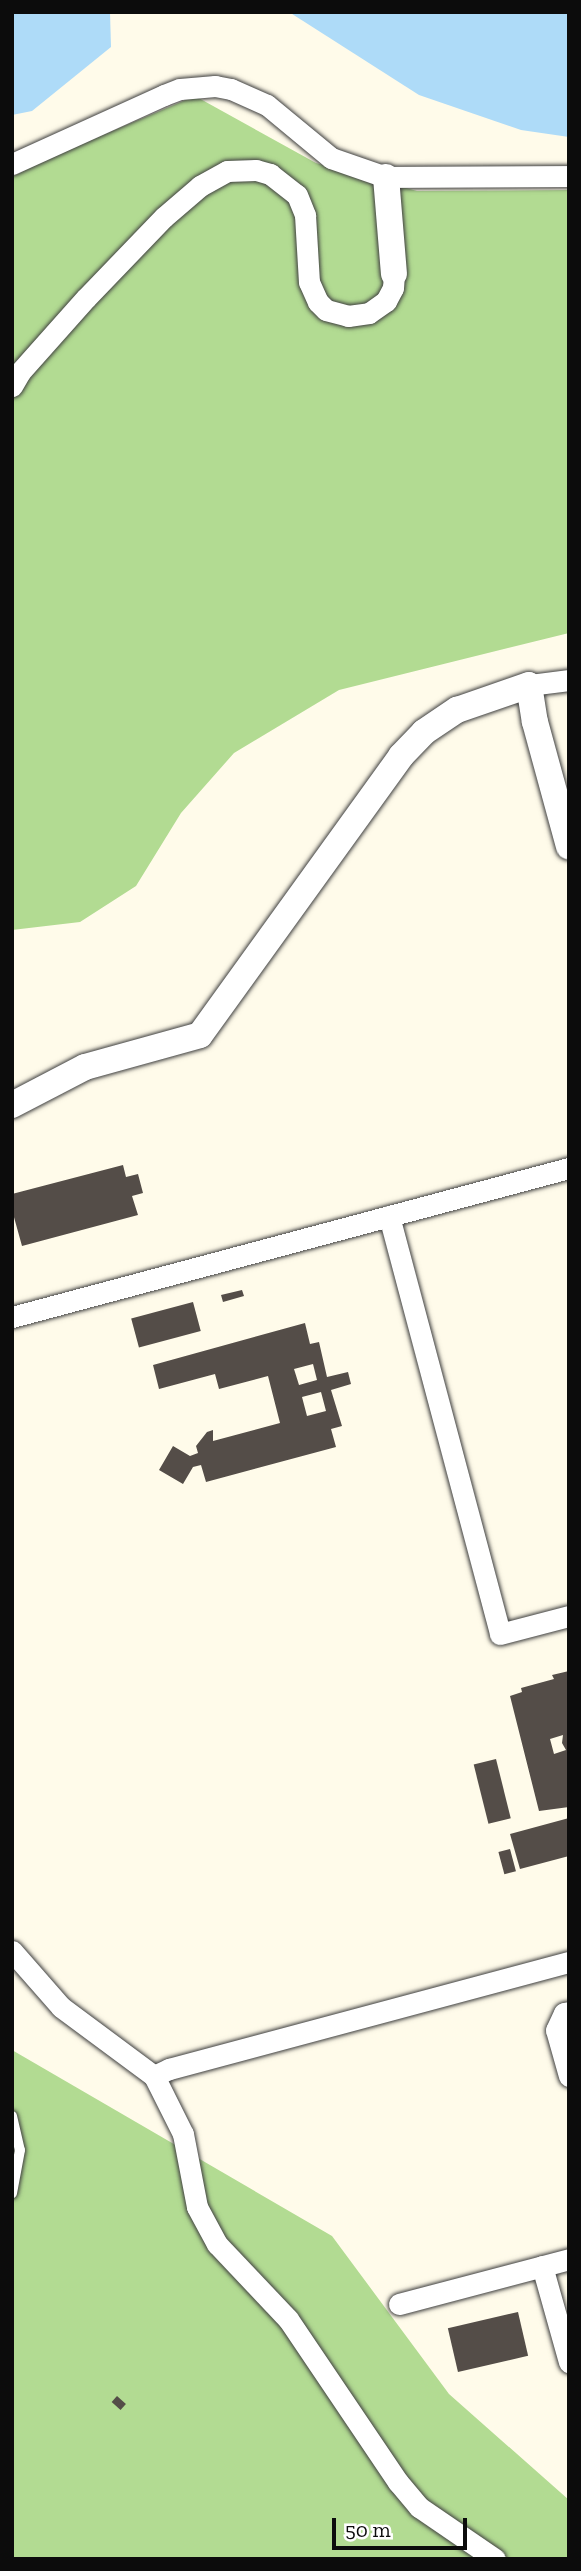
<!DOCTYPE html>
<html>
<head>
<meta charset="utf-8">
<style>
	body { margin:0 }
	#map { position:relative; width:581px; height:2571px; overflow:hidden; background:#fffbea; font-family:"Zilla Slab",serif }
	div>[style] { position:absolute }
	.forest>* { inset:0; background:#b2db92 }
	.water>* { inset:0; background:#aedbf8 }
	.building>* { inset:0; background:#544d48; transform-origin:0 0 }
	.roads { filter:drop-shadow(0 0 2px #3f3f3f) drop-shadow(0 0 2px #3f3f3f) }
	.service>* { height:10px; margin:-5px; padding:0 5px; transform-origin:5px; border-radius:5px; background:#fff }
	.minor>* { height:21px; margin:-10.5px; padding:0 10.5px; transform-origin:10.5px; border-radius:10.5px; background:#fff }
	.tertiary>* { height:26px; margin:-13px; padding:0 13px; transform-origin:13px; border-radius:13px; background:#fff }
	span { translate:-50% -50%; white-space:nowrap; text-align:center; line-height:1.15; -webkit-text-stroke:7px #fff; paint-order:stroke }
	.frame { position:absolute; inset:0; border:14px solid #0c0c0c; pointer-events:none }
	.scale { position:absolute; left:332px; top:2518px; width:135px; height:32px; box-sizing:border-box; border:4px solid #0c0c0c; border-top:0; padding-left:9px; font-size:21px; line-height:24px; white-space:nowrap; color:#0c0c0c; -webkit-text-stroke:5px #fff; paint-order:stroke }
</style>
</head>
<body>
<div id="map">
	<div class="forest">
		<i style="clip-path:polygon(195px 96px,316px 163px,417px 191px,569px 190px,569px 633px,339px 690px,234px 753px,181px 813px,136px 886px,80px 922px,12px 930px,12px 177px,51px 157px)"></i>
		<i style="clip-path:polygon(12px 2050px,332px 2236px,449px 2394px,569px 2500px,569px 2559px,12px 2559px)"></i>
	</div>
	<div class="water">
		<i style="clip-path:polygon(12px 12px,110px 12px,111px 47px,32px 111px,12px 115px)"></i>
		<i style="clip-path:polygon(289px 12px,569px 12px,569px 137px,521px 130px,419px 95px)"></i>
	</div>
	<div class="building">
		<i style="clip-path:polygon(123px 1165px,126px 1177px,138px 1174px,143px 1193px,132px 1196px,138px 1215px,22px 1246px,12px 1210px,12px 1194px)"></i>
		<i style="clip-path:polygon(242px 1290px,244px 1296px,223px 1302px,221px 1295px)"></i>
		<i style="left:193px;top:1302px;width:30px;height:64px;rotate:75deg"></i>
		<i style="clip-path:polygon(evenodd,305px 1323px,310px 1344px,319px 1342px,327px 1377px,348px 1372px,351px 1384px,331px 1390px,342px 1426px,331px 1429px,336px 1447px,206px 1482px,201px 1465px,193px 1467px,183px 1484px,159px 1470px,173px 1446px,190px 1456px,198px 1453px,196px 1446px,207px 1432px,213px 1430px,213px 1441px,280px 1423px,268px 1376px,219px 1389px,215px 1374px,159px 1389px,153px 1365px,305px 1323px,313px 1364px,317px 1380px,299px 1385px,294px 1369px,313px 1364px,305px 1323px,321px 1392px,326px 1411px,307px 1416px,302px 1397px,321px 1392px)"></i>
		<i style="clip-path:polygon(evenodd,569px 1671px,569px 1807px,539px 1811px,510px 1696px,522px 1692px,521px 1688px,554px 1679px,552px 1675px,569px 1671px,563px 1735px,562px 1743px,566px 1750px,554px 1754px,550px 1739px,563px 1735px)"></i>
		<i style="left:496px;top:1759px;width:61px;height:23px;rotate:76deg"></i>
		<i style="clip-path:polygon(569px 1818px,569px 1856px,520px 1869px,510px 1834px)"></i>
		<i style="left:510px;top:1849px;width:23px;height:12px;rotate:75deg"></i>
		<i style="left:518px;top:2312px;width:45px;height:72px;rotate:77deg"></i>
		<i style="left:117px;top:2396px;width:12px;height:8px;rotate:42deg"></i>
	</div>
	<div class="roads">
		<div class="service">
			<i style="left:12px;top:2116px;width:35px;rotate:77deg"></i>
			<i style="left:20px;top:2150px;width:44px;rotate:100.5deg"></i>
		</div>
		<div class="minor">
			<i style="left:12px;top:164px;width:167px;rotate:-24.4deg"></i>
			<i style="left:164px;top:95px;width:17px;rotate:-21deg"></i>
			<i style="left:180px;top:89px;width:35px;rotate:-5deg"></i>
			<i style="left:215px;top:86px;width:16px;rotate:11deg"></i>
			<i style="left:231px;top:89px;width:39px;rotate:24deg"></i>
			<i style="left:267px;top:105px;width:83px;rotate:39.6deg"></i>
			<i style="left:331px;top:158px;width:58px;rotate:19.1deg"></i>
			<i style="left:386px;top:177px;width:183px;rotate:-0.3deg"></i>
			<i style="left:12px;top:386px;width:16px;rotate:-60deg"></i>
			<i style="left:20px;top:372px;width:99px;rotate:-48.3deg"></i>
			<i style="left:86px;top:298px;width:112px;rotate:-46.1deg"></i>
			<i style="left:164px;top:217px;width:48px;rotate:-40.7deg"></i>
			<i style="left:200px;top:186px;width:31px;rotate:-29deg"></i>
			<i style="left:227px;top:171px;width:29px;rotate:-2deg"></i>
			<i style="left:256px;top:170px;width:15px;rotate:16deg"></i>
			<i style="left:270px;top:174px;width:34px;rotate:38deg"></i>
			<i style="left:297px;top:195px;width:22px;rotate:68deg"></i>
			<i style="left:305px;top:215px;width:67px;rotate:86.6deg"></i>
			<i style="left:309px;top:282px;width:22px;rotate:66deg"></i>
			<i style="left:318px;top:302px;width:11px;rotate:45deg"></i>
			<i style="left:326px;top:310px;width:23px;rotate:15deg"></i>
			<i style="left:348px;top:316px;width:21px;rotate:-8deg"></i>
			<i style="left:369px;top:313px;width:21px;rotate:-35deg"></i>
			<i style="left:386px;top:301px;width:15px;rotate:-62deg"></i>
			<i style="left:393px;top:288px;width:14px;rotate:-86deg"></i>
			<i style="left:529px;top:685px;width:40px;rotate:-7.1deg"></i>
			<i style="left:389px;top:1216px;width:432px;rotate:75.1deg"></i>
			<i style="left:500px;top:1634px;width:71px;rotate:-14.6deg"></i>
			<i style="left:12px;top:1317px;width:577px;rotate:-14.98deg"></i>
			<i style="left:12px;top:1951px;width:74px;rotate:48.8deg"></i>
			<i style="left:61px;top:2007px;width:116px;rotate:36.6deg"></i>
			<i style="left:154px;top:2076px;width:65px;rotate:63.4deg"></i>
			<i style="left:183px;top:2134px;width:74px;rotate:79.1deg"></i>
			<i style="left:197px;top:2207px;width:42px;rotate:61.6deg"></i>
			<i style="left:217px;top:2244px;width:103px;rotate:46.6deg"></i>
			<i style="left:288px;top:2319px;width:197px;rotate:56deg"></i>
			<i style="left:398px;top:2482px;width:33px;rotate:50deg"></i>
			<i style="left:419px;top:2507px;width:92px;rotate:34.4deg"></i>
			<i style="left:569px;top:2012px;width:5px;rotate:169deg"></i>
			<i style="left:564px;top:2013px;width:19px;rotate:115deg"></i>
			<i style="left:556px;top:2030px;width:48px;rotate:74.2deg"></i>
			<i style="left:154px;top:2076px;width:17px;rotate:-25deg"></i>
			<i style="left:169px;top:2069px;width:414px;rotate:-15deg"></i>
			<i style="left:542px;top:2266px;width:100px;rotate:74.3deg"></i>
			<i style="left:399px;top:2304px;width:176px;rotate:-14.8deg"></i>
		</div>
		<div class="tertiary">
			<i style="left:386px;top:177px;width:97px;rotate:85.3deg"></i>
			<i style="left:12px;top:1105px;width:82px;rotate:-27.5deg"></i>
			<i style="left:85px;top:1067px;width:119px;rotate:-15.5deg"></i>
			<i style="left:200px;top:1035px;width:344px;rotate:-54.2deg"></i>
			<i style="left:401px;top:756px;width:33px;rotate:-46deg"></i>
			<i style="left:424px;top:732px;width:40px;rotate:-34deg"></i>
			<i style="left:457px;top:710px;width:76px;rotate:-19.1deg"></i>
			<i style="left:529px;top:685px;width:37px;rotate:81deg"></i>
			<i style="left:535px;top:722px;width:129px;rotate:74.7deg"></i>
		</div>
	</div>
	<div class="frame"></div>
	<div class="scale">50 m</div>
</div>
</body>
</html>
